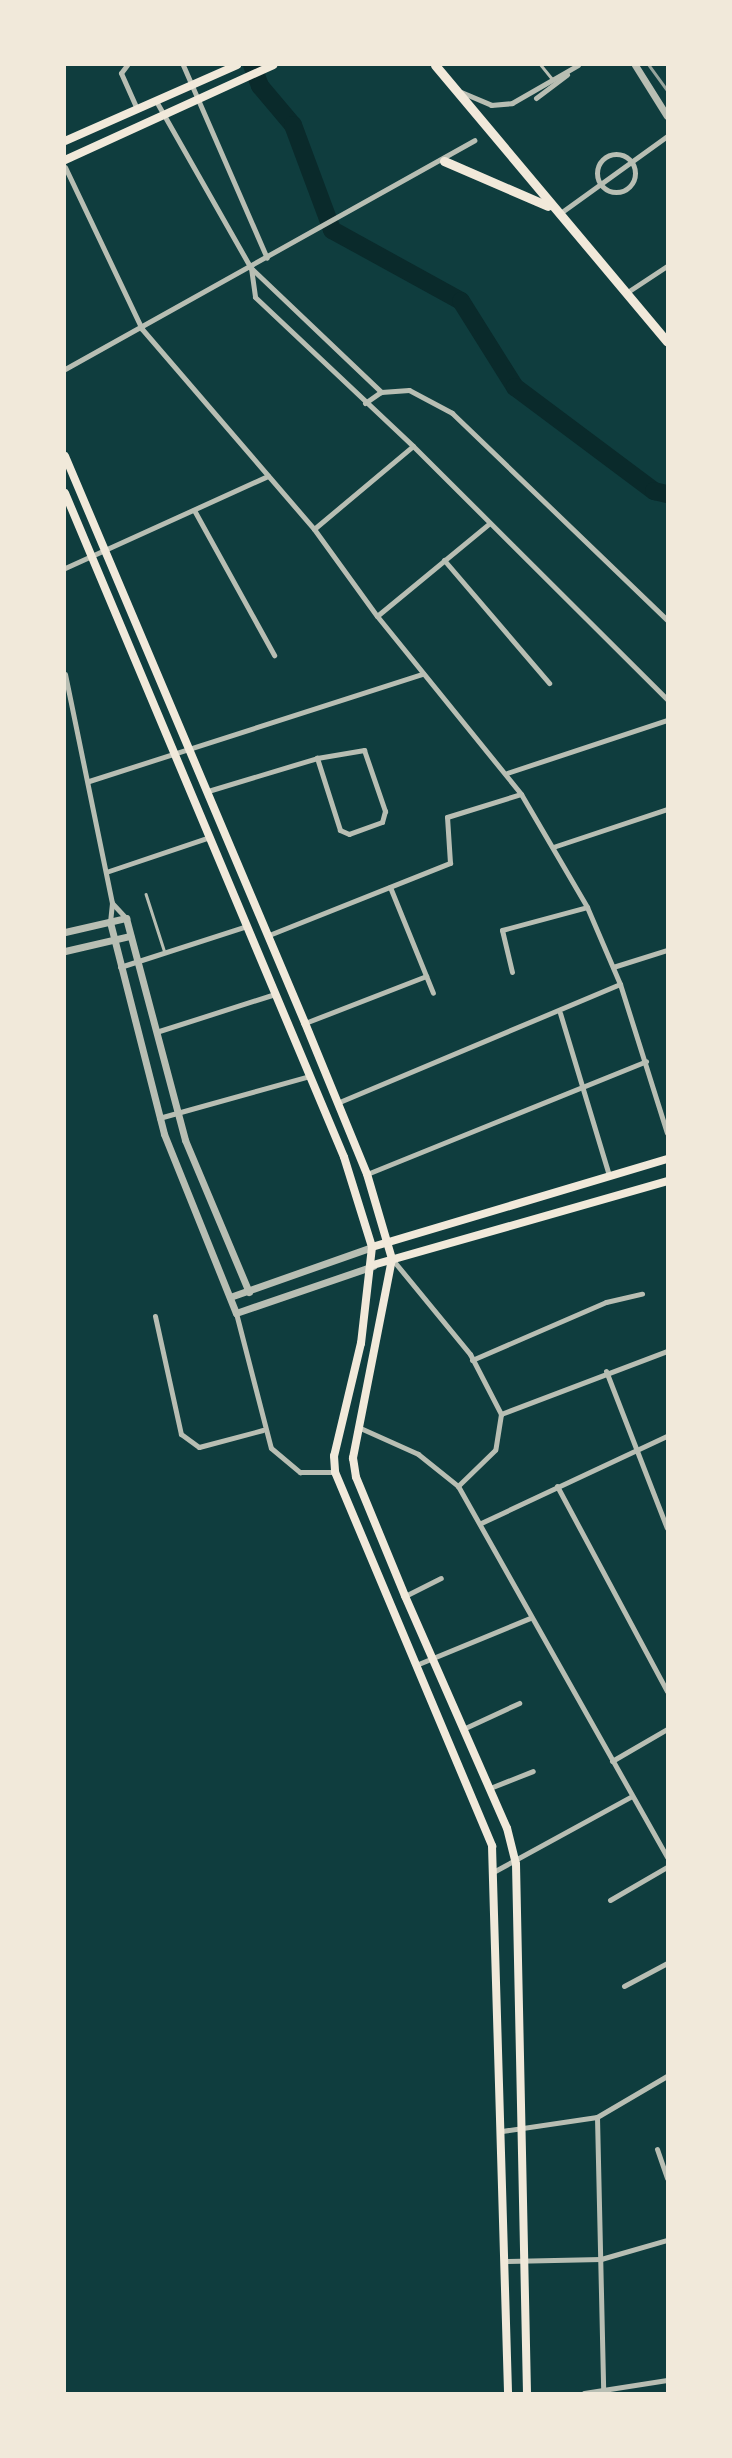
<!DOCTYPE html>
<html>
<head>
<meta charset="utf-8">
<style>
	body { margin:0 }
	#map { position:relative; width:732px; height:2458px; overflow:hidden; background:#0f3d3e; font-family:Raleway,sans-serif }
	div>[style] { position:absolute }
	.river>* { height:18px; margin:-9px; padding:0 9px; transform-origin:9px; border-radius:9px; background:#0a2a2b }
	.service>* { height:2.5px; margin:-1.25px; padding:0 1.25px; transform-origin:1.25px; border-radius:1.25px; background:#b8beb3 }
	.minor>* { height:5px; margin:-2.5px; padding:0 2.5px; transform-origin:2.5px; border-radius:2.5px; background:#b8beb3 }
	.minor>.ring { margin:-2.5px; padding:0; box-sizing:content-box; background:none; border:5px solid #b8beb3; border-radius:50% }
	.tertiary>* { height:7px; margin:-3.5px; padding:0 3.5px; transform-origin:3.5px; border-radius:3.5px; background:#b8beb3 }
	.secondary>* { height:8px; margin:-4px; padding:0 4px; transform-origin:4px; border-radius:4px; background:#f1e9da }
	.primary>* { height:9px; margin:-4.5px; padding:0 4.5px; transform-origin:4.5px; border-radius:4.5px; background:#f1e9da }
	.rail>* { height:2.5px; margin:-1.25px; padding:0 1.25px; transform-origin:1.25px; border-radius:1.25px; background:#97a49c }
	span { translate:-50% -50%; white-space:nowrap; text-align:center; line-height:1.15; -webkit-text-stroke:7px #f1e9da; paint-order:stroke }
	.frame { position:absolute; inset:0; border:66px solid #f1e9da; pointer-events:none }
</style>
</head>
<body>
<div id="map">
	<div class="river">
		<i style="left:252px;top:65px;width:22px;rotate:69deg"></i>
		<i style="left:260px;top:86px;width:51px;rotate:49.8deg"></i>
		<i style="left:293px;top:125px;width:112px;rotate:69.6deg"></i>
		<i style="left:332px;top:230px;width:147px;rotate:28.8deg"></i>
		<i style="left:461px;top:301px;width:102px;rotate:57.9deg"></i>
		<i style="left:515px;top:387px;width:174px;rotate:36.8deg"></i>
		<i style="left:654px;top:491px;width:13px;rotate:13deg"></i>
	</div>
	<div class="service">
		<i style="left:541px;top:65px;width:19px;rotate:51deg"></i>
		<i style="left:146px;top:894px;width:62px;rotate:72.1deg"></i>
	</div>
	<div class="minor">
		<i style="left:127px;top:65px;width:10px;rotate:127deg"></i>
		<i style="left:121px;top:73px;width:39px;rotate:66deg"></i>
		<i style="left:183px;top:65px;width:210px;rotate:66.5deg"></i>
		<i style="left:461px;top:92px;width:33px;rotate:23deg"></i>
		<i style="left:491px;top:105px;width:21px;rotate:-5deg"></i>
		<i style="left:512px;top:103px;width:76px;rotate:-29.9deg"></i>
		<i style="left:536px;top:98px;width:39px;rotate:-37deg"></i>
		<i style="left:156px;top:101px;width:192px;rotate:60.4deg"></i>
		<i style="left:251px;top:268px;width:180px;rotate:43.6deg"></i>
		<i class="ring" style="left:597px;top:154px;width:33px;height:33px"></i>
		<i style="left:65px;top:167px;width:179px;rotate:64.6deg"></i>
		<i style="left:142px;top:329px;width:264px;rotate:49.3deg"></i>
		<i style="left:314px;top:529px;width:107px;rotate:54.1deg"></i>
		<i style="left:377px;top:616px;width:229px;rotate:51deg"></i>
		<i style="left:521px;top:794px;width:131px;rotate:59.7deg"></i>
		<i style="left:587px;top:907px;width:84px;rotate:66.8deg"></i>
		<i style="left:620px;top:984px;width:156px;rotate:72.5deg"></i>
		<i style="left:559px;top:214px;width:133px;rotate:-35.8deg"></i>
		<i style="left:251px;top:268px;width:29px;rotate:82deg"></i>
		<i style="left:255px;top:297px;width:217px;rotate:43.3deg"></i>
		<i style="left:413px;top:446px;width:359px;rotate:44.9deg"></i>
		<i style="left:626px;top:293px;width:49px;rotate:-33.4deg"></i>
		<i style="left:65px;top:369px;width:469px;rotate:-29.2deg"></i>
		<i style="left:365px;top:403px;width:19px;rotate:-35deg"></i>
		<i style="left:381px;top:392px;width:28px;rotate:-4deg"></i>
		<i style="left:409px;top:390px;width:49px;rotate:28.1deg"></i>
		<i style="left:452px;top:413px;width:298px;rotate:43.9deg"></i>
		<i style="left:194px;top:510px;width:166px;rotate:61.1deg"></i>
		<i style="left:314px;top:529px;width:129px;rotate:-40deg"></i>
		<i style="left:444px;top:560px;width:162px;rotate:49.5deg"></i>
		<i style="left:65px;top:568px;width:223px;rotate:-24.4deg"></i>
		<i style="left:377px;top:616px;width:146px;rotate:-39.5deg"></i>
		<i style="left:65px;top:674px;width:234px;rotate:78.4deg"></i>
		<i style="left:112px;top:903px;width:19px;rotate:96deg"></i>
		<i style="left:507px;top:773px;width:169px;rotate:-18.3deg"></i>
		<i style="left:89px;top:781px;width:351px;rotate:-17.8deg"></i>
		<i style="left:208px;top:791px;width:114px;rotate:-16.8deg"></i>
		<i style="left:317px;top:758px;width:48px;rotate:-9.7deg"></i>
		<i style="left:364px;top:750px;width:65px;rotate:71deg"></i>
		<i style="left:385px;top:811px;width:11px;rotate:105deg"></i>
		<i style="left:382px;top:822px;width:35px;rotate:160deg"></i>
		<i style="left:349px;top:834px;width:10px;rotate:-156deg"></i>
		<i style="left:340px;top:830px;width:76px;rotate:-107.7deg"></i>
		<i style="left:553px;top:847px;width:120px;rotate:-18.4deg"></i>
		<i style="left:106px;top:872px;width:110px;rotate:-18.6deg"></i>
		<i style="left:390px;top:887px;width:114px;rotate:67.9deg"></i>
		<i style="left:112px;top:903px;width:21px;rotate:47deg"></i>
		<i style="left:269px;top:935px;width:195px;rotate:-21.7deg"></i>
		<i style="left:450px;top:863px;width:46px;rotate:-93.7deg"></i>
		<i style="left:447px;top:817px;width:77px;rotate:-17.3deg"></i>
		<i style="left:120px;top:967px;width:133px;rotate:-17.9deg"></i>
		<i style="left:613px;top:967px;width:57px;rotate:-17.5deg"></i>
		<i style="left:512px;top:972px;width:43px;rotate:-103.4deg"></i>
		<i style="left:502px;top:930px;width:88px;rotate:-15.1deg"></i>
		<i style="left:560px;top:1013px;width:169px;rotate:73.2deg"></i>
		<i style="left:305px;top:1023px;width:130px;rotate:-21.2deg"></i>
		<i style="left:156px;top:1032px;width:125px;rotate:-17.7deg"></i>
		<i style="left:337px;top:1103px;width:307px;rotate:-22.8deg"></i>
		<i style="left:159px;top:1118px;width:156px;rotate:-15.6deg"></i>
		<i style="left:367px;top:1174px;width:301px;rotate:-22deg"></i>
		<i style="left:392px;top:1259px;width:123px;rotate:50.6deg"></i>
		<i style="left:470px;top:1354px;width:68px;rotate:62.7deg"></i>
		<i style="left:501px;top:1414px;width:36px;rotate:99deg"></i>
		<i style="left:495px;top:1450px;width:52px;rotate:135.8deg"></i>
		<i style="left:236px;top:1313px;width:139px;rotate:75.5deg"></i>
		<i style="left:271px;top:1448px;width:38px;rotate:40deg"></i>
		<i style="left:300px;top:1472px;width:35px"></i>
		<i style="left:155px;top:1316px;width:121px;rotate:77.6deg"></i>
		<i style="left:181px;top:1434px;width:22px;rotate:36deg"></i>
		<i style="left:199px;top:1447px;width:66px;rotate:-14.9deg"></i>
		<i style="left:472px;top:1360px;width:146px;rotate:-23.4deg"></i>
		<i style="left:606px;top:1302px;width:37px;rotate:-13deg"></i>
		<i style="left:606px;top:1371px;width:168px;rotate:68.8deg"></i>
		<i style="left:501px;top:1414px;width:178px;rotate:-20.8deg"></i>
		<i style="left:358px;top:1427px;width:66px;rotate:24.2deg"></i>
		<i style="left:418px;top:1454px;width:51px;rotate:38.7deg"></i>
		<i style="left:458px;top:1486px;width:426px;rotate:60.6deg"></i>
		<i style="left:557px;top:1486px;width:233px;rotate:61.8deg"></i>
		<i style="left:481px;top:1523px;width:205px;rotate:-25.1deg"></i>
		<i style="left:405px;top:1596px;width:40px;rotate:-26.6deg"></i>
		<i style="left:416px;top:1665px;width:123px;rotate:-22.4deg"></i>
		<i style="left:463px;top:1729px;width:62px;rotate:-24.9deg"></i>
		<i style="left:612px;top:1761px;width:64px;rotate:-30.2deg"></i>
		<i style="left:490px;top:1788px;width:46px;rotate:-21.6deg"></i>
		<i style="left:495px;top:1871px;width:156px;rotate:-28.7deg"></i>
		<i style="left:610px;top:1900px;width:66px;rotate:-30.1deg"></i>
		<i style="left:624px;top:1986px;width:49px;rotate:-28.1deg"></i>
		<i style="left:597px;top:2117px;width:274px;rotate:88.7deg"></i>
		<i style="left:502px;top:2131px;width:96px;rotate:-8.4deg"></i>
		<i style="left:597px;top:2117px;width:81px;rotate:-30.4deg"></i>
		<i style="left:657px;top:2149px;width:31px;rotate:71deg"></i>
		<i style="left:505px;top:2261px;width:96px;rotate:-1.2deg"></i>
		<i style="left:601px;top:2259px;width:69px;rotate:-16.1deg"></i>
		<i style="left:584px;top:2393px;width:84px;rotate:-8.9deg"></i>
	</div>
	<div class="tertiary">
		<i style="left:635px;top:65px;width:60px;rotate:57.9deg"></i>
		<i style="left:110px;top:922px;width:219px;rotate:75.7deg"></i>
		<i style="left:164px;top:1134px;width:193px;rotate:68.1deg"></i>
		<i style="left:236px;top:1313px;width:145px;rotate:-18.9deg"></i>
		<i style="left:65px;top:932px;width:63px;rotate:-12.9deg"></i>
		<i style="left:126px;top:918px;width:230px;rotate:75.1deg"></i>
		<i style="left:185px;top:1140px;width:165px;rotate:67.2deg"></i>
		<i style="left:65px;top:951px;width:67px;rotate:-13deg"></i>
		<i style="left:230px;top:1297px;width:151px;rotate:-19.4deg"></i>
	</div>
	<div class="secondary">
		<i style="left:65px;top:141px;width:188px;rotate:-23.8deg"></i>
		<i style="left:65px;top:160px;width:229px;rotate:-24.5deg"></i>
		<i style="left:65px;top:456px;width:616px;rotate:67.06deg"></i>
		<i style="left:305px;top:1023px;width:163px;rotate:67.7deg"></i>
		<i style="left:367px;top:1174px;width:89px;rotate:73.6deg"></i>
		<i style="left:392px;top:1259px;width:203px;rotate:101.1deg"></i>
		<i style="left:353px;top:1458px;width:19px;rotate:81deg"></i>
		<i style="left:356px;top:1477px;width:129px;rotate:67.6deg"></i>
		<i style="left:405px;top:1596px;width:253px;rotate:66.3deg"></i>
		<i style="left:507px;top:1828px;width:37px;rotate:76deg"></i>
		<i style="left:516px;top:1864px;width:529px;rotate:88.81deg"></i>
		<i style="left:65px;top:493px;width:720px;rotate:67.21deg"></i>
		<i style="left:344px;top:1157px;width:94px;rotate:72.7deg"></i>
		<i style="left:372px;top:1247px;width:97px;rotate:96.5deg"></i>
		<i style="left:361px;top:1343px;width:116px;rotate:103.4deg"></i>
		<i style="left:334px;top:1456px;width:16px;rotate:86deg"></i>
		<i style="left:335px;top:1472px;width:406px;rotate:67.2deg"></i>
		<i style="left:492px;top:1846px;width:547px;rotate:88.32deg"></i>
		<i style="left:372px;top:1247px;width:308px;rotate:-16.6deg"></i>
		<i style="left:373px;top:1265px;width:306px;rotate:-15.9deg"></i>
	</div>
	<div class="primary">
		<i style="left:435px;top:65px;width:361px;rotate:50deg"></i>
		<i style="left:444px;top:161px;width:113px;rotate:23.4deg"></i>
	</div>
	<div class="rail">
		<i style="left:649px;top:65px;width:31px;rotate:54deg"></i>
	</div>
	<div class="frame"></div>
</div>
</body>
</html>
